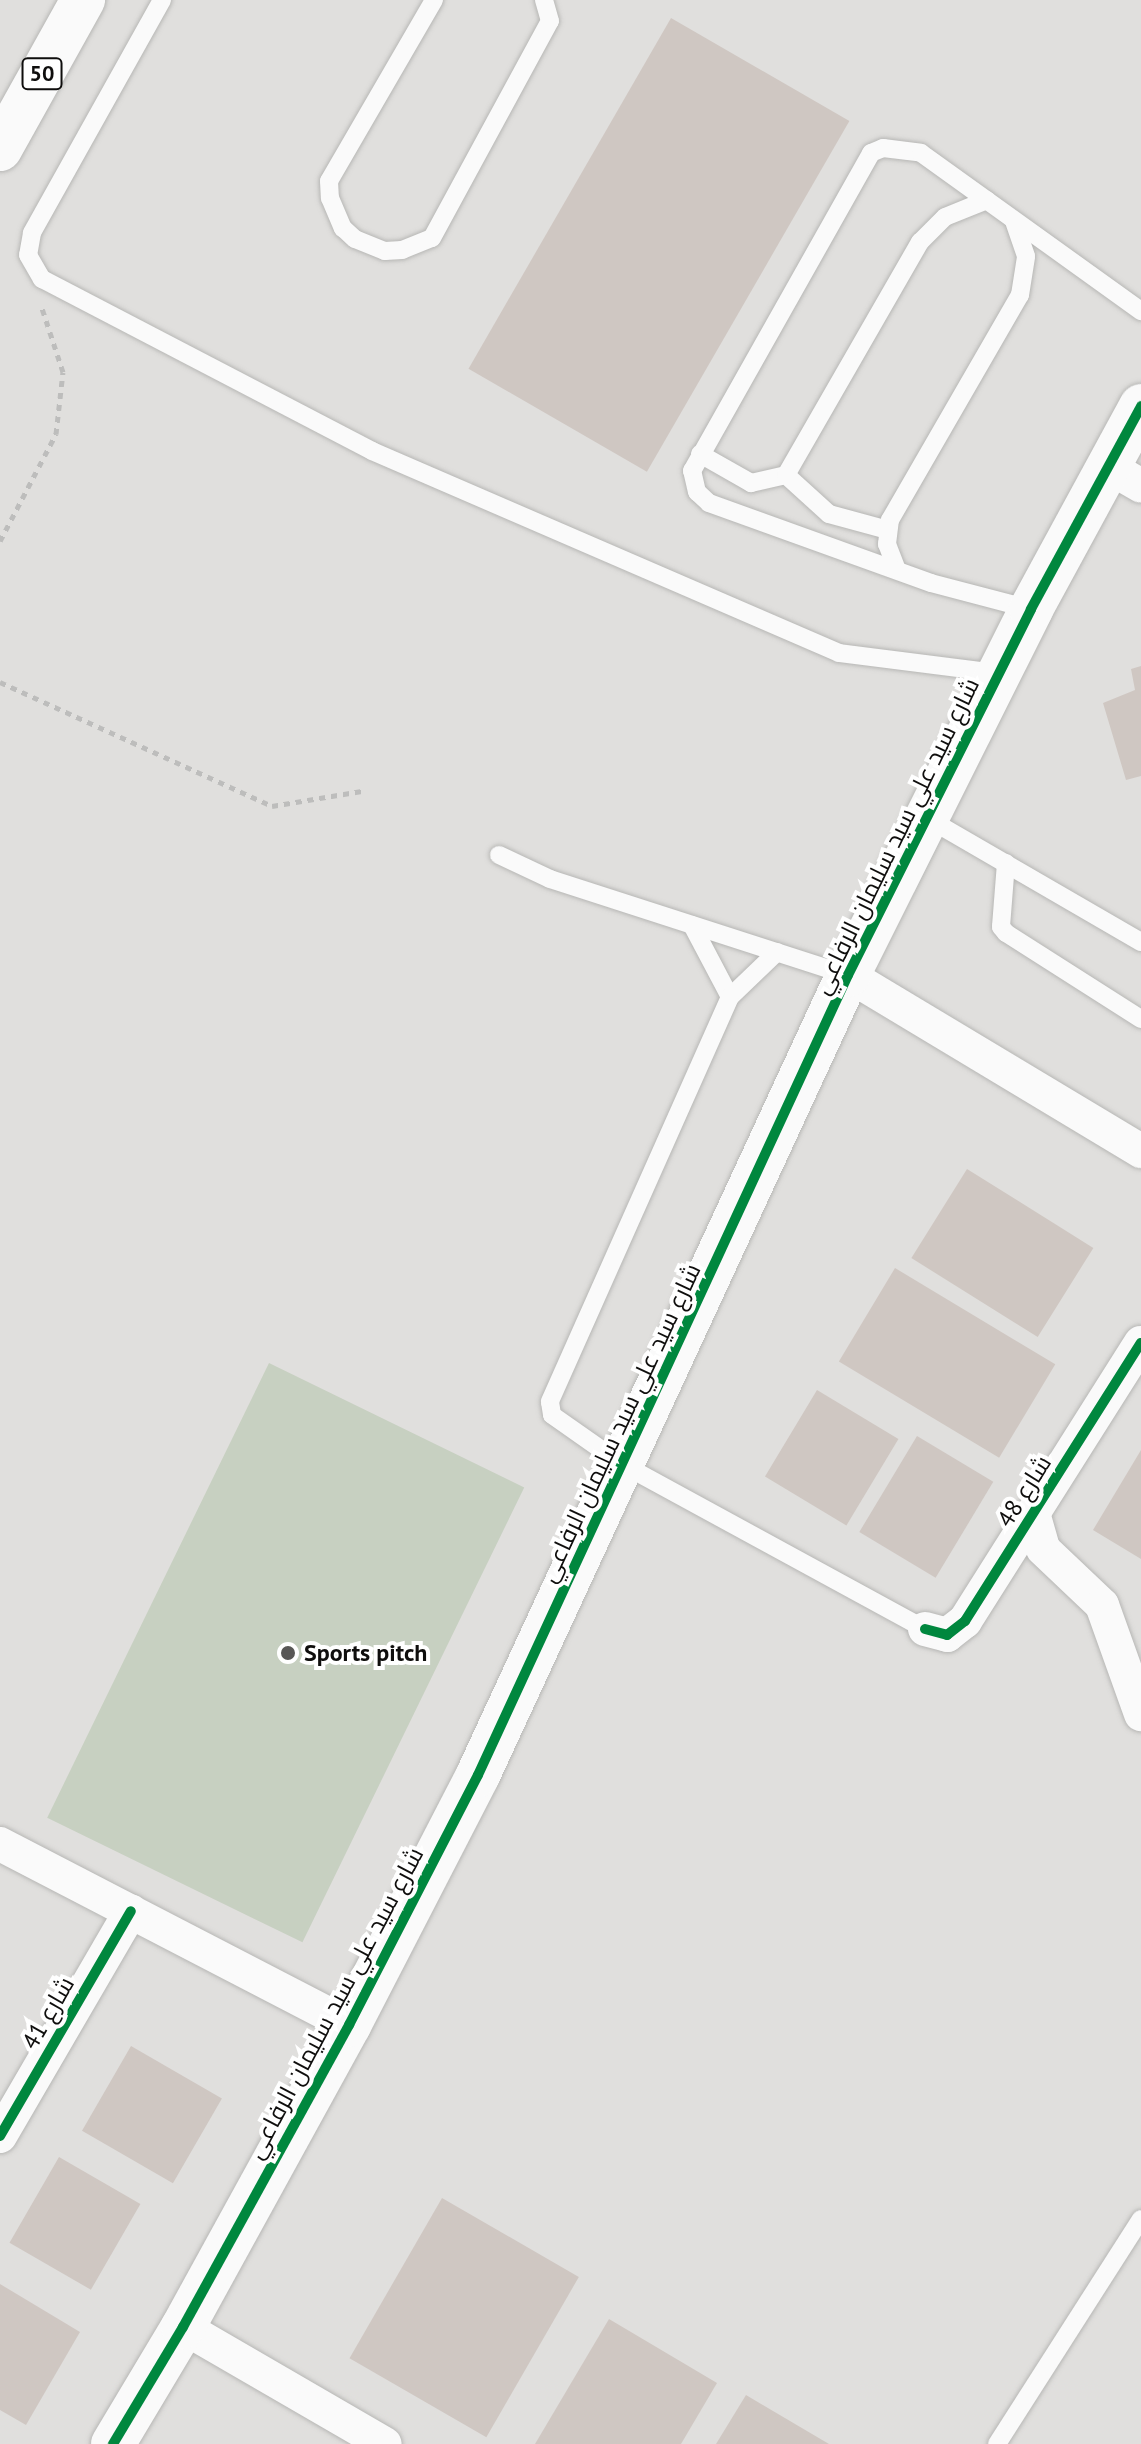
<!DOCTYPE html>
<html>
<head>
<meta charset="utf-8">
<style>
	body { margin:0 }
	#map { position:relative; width:1141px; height:2444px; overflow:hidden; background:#e0dfdd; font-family:"PT Sans",Cairo,sans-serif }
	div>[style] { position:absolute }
	.green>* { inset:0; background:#c7d0c1; transform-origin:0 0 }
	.building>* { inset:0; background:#cfc7c2; transform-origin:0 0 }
	.path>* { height:5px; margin-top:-2.5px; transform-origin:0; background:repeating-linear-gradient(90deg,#bdbdbc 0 6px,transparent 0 12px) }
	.roads { filter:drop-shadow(0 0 2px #b7b7b5) drop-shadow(0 0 2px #b7b7b5) }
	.service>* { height:18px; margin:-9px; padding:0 9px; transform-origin:9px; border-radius:9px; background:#fafafa }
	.minor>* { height:34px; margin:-17px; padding:0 17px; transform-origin:17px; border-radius:17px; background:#fafafa }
	.tertiary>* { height:44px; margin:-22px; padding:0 22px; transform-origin:22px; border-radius:22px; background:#fafafa }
	.motorway>* { height:44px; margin:-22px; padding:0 22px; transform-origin:22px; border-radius:22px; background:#fafafa }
	.cycleway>* { height:10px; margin:-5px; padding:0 5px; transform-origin:5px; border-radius:5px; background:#00873e }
	.dots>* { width:22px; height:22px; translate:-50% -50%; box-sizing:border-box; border:4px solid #fff; border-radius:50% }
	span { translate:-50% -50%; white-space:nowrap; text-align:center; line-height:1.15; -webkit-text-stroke:8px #fff; paint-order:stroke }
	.shield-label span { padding:2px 6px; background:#fff; border:2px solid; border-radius:6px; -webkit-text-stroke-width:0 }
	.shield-label { font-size:22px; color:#0f0e0d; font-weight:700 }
	.street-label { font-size:24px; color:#0f0e0d }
	.poi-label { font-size:24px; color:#0f0e0d; font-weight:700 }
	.left { translate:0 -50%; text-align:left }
</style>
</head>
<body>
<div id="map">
	<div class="green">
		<i style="left:269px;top:1363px;width:284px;height:506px;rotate:26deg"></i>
	</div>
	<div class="building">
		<i style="left:671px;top:18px;width:206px;height:405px;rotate:30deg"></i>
		<i style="clip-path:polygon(1141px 666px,1141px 776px,1126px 780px,1103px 703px,1135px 690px,1131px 669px)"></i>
		<i style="left:967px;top:1169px;width:149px;height:105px;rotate:32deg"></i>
		<i style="left:895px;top:1268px;width:187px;height:109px;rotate:31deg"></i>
		<i style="left:817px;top:1390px;width:95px;height:101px;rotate:31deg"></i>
		<i style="left:917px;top:1436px;width:89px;height:112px;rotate:31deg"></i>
		<i style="clip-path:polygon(1141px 1450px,1141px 1559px,1093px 1530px)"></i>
		<i style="left:131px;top:2046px;width:105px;height:98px;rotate:30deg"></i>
		<i style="left:59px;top:2157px;width:94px;height:99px;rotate:30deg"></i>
		<i style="left:442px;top:2198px;width:158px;height:185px;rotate:30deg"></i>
		<i style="clip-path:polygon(0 2284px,80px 2332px,26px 2425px,0 2410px)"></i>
		<i style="clip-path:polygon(609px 2319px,717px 2383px,681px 2444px,535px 2444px)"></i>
		<i style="clip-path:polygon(746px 2395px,829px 2444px,716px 2444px)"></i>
	</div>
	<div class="path">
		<i style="left:0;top:541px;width:121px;rotate:-62.4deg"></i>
		<i style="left:56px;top:434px;width:62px;rotate:-83.6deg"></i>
		<i style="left:63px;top:372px;width:67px;rotate:-108.2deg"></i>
		<i style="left:0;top:682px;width:299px;rotate:24.5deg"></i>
		<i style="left:272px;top:806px;width:91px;rotate:-9.5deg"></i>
	</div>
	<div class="roads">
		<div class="service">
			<i style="left:162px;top:0;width:267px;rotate:119.2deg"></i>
			<i style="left:32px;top:233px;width:22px;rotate:100deg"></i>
			<i style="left:28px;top:255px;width:28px;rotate:60deg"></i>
			<i style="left:42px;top:279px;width:372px;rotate:27.5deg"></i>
			<i style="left:372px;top:451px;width:509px;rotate:23.39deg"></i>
			<i style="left:839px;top:653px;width:159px;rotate:7.2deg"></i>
			<i style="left:434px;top:0;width:209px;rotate:120.1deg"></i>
			<i style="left:329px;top:181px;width:17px;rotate:87deg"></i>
			<i style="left:330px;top:198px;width:33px;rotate:67deg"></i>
			<i style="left:343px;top:228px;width:16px;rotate:43deg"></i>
			<i style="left:355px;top:239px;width:32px;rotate:22deg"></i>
			<i style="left:385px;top:251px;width:17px;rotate:-3deg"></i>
			<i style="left:402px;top:250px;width:32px;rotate:-22deg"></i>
			<i style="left:432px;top:238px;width:247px;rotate:-61.5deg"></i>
			<i style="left:550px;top:21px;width:22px;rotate:-106deg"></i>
			<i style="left:700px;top:454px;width:59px;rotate:29.6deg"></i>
			<i style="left:751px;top:483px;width:36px;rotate:-13deg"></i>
			<i style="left:786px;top:475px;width:269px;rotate:-60.1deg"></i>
			<i style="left:920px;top:242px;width:35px;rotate:-45deg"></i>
			<i style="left:945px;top:217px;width:45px;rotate:-22deg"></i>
			<i style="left:786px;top:475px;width:58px;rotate:42.2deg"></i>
			<i style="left:829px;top:514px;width:61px;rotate:15.2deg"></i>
			<i style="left:897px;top:570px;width:28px;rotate:-111deg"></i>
			<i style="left:887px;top:544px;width:24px;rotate:-83deg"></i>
			<i style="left:890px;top:520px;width:260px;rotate:-60deg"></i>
			<i style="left:1020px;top:295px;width:39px;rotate:-81deg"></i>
			<i style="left:1026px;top:256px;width:37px;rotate:-109deg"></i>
			<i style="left:1030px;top:609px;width:102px;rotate:-165.3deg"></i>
			<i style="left:931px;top:583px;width:236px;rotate:-160.2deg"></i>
			<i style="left:709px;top:503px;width:16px;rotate:-137deg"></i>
			<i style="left:697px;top:492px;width:22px;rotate:-103deg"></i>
			<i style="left:692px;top:471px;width:365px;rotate:-60.6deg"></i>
			<i style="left:871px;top:153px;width:13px;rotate:-23deg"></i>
			<i style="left:883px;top:148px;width:38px;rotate:7deg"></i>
			<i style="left:921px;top:153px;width:271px;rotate:35.7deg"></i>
			<i style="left:927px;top:818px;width:247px;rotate:30.1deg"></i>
			<i style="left:499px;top:855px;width:56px;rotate:25.2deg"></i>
			<i style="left:550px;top:879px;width:312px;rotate:17.9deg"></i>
			<i style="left:1006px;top:863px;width:64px;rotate:94.5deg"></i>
			<i style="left:1001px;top:927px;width:8px;rotate:50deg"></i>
			<i style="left:1006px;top:933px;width:160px;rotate:32.5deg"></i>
			<i style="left:692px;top:925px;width:81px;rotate:62.2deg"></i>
			<i style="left:777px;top:952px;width:65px;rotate:136.2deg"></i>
			<i style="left:730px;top:997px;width:443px;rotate:114deg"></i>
			<i style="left:550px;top:1402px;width:13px;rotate:81deg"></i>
			<i style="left:552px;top:1415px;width:85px;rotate:35deg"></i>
			<i style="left:622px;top:1464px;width:345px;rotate:28.6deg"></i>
			<i style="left:997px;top:2444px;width:267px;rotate:-57.4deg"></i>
		</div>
		<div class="minor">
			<i style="left:1107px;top:466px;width:39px;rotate:30deg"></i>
			<i style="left:848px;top:975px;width:342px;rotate:31deg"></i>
			<i style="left:1033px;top:1513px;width:37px;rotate:74deg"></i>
			<i style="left:1043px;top:1549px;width:81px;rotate:43.5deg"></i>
			<i style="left:1102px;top:1605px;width:116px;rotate:70.3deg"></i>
			<i style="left:925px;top:1629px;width:23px;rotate:15deg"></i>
			<i style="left:947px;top:1635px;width:23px;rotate:-38deg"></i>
			<i style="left:965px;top:1621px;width:329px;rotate:-57.7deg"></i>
			<i style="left:0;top:1844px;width:393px;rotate:27.4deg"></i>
			<i style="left:0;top:2136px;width:260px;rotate:-59.8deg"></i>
			<i style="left:183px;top:2327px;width:233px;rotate:30.1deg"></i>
		</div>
		<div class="tertiary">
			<i style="left:113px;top:2444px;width:136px;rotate:-59.1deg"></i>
			<i style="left:183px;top:2327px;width:345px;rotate:-61.2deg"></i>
			<i style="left:349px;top:2025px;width:281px;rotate:-62.7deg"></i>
			<i style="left:478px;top:1775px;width:881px;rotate:-65.18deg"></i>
			<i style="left:848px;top:975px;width:409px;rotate:-63.4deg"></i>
			<i style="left:1031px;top:609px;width:231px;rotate:-61.5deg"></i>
		</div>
		<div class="motorway">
			<i style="left:0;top:149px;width:171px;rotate:-60.9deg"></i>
		</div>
	</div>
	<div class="cycleway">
		<i style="left:925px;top:1629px;width:23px;rotate:15deg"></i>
		<i style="left:947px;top:1635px;width:23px;rotate:-38deg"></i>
		<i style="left:965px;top:1621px;width:329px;rotate:-57.7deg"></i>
		<i style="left:0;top:2136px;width:260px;rotate:-59.8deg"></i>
		<i style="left:113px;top:2444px;width:136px;rotate:-59.1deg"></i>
		<i style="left:183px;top:2327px;width:345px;rotate:-61.2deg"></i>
		<i style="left:349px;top:2025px;width:281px;rotate:-62.7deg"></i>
		<i style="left:478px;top:1775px;width:881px;rotate:-65.18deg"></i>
		<i style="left:848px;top:975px;width:409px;rotate:-63.4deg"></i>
		<i style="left:1031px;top:609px;width:231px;rotate:-61.5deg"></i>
	</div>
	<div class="dots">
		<i style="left:288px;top:1653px;background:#585756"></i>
	</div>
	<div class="shield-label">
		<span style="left:42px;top:74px">50</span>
	</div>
	<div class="street-label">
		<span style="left:896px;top:836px;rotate:-64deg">شارع سيد علي سيد سليمان الرفاعي</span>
		<span style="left:620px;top:1423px;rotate:-65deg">شارع سيد علي سيد سليمان الرفاعي</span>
		<span style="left:1024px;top:1491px;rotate:-58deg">شارع 48</span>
		<span style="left:335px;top:2003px;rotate:-62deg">شارع سيد علي سيد سليمان الرفاعي</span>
		<span style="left:48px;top:2013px;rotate:-60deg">شارع 41</span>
	</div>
	<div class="poi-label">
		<span class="left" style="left:304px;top:1653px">Sports pitch</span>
	</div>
</div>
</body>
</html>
